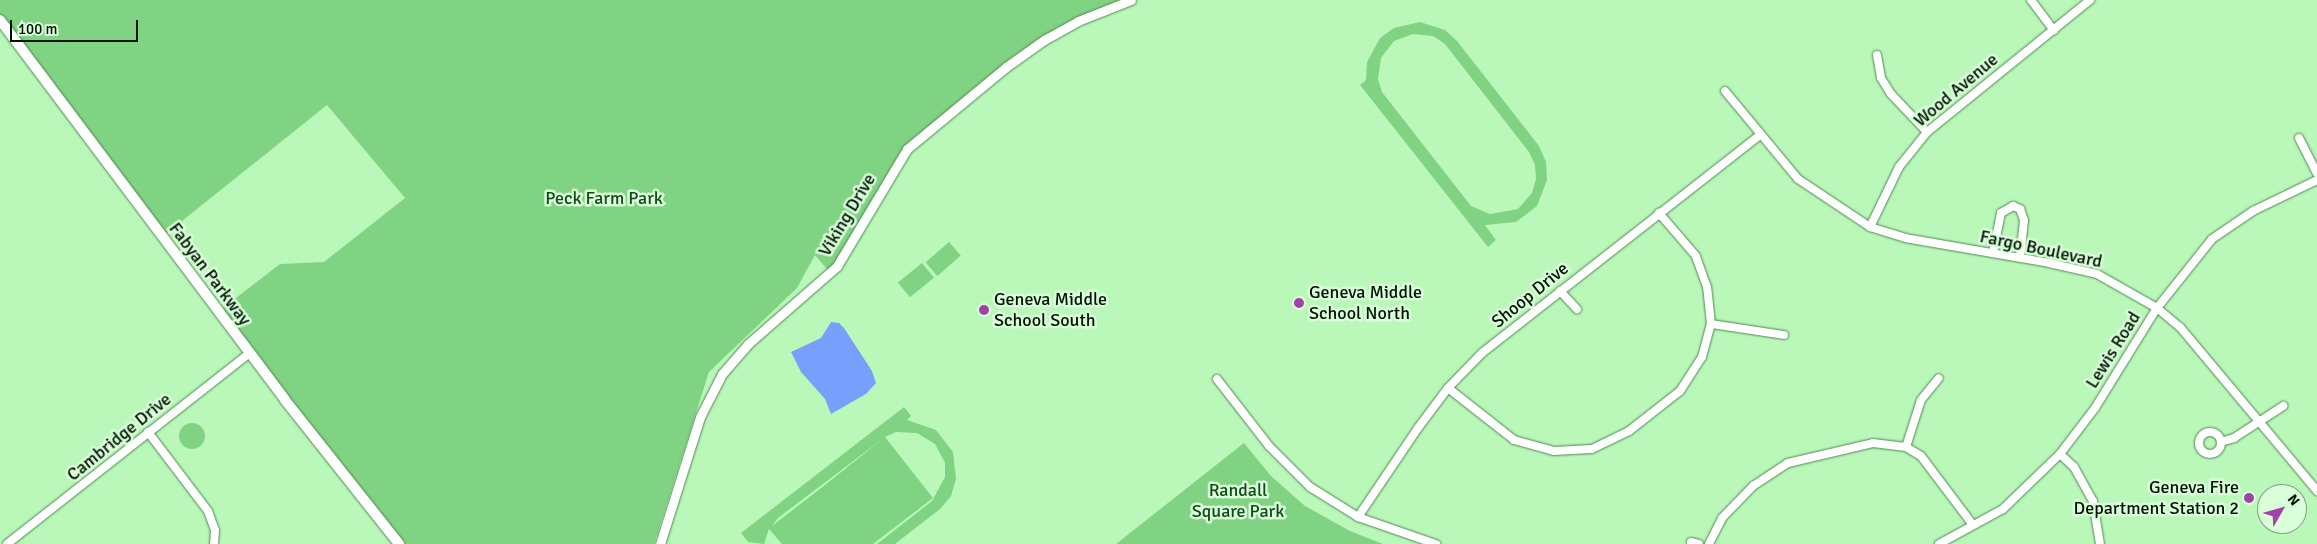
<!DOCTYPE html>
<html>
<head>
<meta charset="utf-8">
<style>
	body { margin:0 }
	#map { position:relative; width:2317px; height:544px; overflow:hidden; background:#baf8ba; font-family:Signika,sans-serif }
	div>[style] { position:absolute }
	.green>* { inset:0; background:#80d382; transform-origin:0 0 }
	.round { border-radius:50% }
	.water>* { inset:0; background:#77a0fc }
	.roads { filter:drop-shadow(0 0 1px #508951) drop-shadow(0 0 1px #508951) }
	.minor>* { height:8px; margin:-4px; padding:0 4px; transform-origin:4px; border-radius:4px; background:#fff }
	.minor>.ring { margin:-4px; padding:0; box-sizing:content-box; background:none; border:8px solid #fff; border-radius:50% }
	.tertiary>* { height:9px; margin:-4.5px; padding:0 4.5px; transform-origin:4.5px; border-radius:4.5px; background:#fff }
	.secondary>* { height:10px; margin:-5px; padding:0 5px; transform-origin:5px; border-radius:5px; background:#fff }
	.dots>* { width:14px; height:14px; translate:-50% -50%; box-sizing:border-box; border:2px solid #d9fed9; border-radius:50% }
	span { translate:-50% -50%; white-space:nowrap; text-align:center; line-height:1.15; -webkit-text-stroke:5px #d9fed9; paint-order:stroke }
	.street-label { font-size:18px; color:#001201 }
	.park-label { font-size:18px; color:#0f4b16 }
	.poi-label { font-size:18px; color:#001201 }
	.left { translate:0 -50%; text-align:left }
	.right { translate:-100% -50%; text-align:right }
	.north { position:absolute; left:2257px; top:484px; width:50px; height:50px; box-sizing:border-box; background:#d9fed9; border:1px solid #82a083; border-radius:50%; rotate:52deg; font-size:14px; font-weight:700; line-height:20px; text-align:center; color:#001201 }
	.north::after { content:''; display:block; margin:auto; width:18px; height:22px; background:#a141a9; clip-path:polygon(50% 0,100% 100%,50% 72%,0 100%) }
	.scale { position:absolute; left:10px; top:20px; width:128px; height:22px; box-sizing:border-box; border:2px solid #001201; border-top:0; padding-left:6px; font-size:15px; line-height:18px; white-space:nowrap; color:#001201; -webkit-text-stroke:4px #d9fed9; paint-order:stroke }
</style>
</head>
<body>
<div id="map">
	<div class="green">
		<i style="clip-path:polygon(0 0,1131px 0,1044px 40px,907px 149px,830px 273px,815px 255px,797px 288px,709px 372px,654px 544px,401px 544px,219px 311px,280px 264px,324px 262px,405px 198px,327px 105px,162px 237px,0 20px)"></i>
		<i style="clip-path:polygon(evenodd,1420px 22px,1445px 30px,1457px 41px,1539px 146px,1546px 162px,1547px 180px,1537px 206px,1516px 222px,1485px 225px,1496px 240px,1488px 247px,1360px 85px,1366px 80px,1367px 62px,1380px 38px,1394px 28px,1420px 22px,1413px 34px,1433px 36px,1445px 44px,1529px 152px,1535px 165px,1536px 179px,1532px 193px,1518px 209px,1490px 214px,1471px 206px,1382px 92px,1378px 79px,1381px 58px,1394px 41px,1413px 34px)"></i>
		<i style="left:949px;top:242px;width:18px;height:31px;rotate:49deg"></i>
		<i style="left:922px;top:263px;width:19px;height:31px;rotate:51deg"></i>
		<i style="clip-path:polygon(evenodd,904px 407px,911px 416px,907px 420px,936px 430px,953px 452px,956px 479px,951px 496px,940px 509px,895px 544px,877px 544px,932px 501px,945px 477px,945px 463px,935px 444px,917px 433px,896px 432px,885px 437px,933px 498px,873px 544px,782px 544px,769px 529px,764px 544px,748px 542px,741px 533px,904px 407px,885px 437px,830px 481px,772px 526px,778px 518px,885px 437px)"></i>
		<i class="round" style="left:179px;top:423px;width:26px;height:26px"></i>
		<i style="clip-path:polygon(1244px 443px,1271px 476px,1305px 506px,1350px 531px,1383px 544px,1116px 544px)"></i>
	</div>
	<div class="water">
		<i style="clip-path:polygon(831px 322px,839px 323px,844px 328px,872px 371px,876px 383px,866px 394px,831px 414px,825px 399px,801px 372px,791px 352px,821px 338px)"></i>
	</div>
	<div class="roads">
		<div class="minor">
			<i style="left:2031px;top:0;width:38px;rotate:53deg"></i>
			<i style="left:1877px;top:55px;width:23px;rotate:80deg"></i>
			<i style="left:1881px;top:78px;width:19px;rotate:58deg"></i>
			<i style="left:1891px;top:94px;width:52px;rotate:46.5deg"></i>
			<i style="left:1725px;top:91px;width:114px;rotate:50.3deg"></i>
			<i style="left:1798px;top:179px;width:87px;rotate:33.7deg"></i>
			<i style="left:1870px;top:227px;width:37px;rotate:17deg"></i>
			<i style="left:1905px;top:238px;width:146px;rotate:9.8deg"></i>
			<i style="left:2049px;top:263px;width:49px;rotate:12.9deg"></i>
			<i style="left:2097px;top:274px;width:69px;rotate:29.5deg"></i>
			<i style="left:2157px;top:308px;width:30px;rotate:40deg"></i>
			<i style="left:2180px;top:327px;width:214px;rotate:50.1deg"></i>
			<i style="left:2299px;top:138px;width:39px;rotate:63deg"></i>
			<i style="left:1870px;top:227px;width:67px;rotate:-64.2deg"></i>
			<i style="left:1899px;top:167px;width:45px;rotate:-51.3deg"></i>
			<i style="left:1927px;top:132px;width:210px;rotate:-39deg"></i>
			<i style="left:1993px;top:253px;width:41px;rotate:-78.7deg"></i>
			<i style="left:2001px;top:213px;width:14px;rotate:-30deg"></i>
			<i style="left:2013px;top:206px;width:8px;rotate:23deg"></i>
			<i style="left:2020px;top:209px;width:12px;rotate:70deg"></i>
			<i style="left:2024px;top:220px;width:38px;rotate:96deg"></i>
			<i style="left:1560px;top:291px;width:25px;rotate:47deg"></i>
			<i style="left:1711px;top:324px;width:74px;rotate:8.6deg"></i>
			<i style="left:1217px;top:379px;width:85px;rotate:52.2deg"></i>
			<i style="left:1269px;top:446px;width:58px;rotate:45deg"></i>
			<i style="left:1310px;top:487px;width:57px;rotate:32deg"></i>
			<i style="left:1358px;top:517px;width:83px;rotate:19.1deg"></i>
			<i style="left:1448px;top:388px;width:84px;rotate:38.2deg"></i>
			<i style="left:1514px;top:440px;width:41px;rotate:15.4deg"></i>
			<i style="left:1554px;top:451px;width:38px;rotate:-3deg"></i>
			<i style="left:1592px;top:449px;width:41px;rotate:-25.9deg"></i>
			<i style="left:1629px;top:431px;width:65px;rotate:-38.1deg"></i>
			<i style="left:1680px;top:391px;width:40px;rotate:-57.1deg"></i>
			<i style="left:1702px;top:357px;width:34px;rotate:-75deg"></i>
			<i style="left:1711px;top:324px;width:37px;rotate:-96deg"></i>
			<i style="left:1707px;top:287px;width:33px;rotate:-110deg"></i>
			<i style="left:1696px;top:256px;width:57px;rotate:-130.7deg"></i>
			<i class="ring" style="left:2199px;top:432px;width:14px;height:14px"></i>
			<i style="left:148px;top:432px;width:99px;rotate:52.8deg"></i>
			<i style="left:208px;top:511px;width:20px;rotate:70deg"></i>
			<i style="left:215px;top:530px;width:14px;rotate:94deg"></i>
			<i style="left:2221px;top:442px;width:14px;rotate:-17deg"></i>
			<i style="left:2234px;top:438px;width:59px;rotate:-33.1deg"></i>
			<i style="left:1906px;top:447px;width:49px;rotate:-72.3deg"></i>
			<i style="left:1921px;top:400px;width:28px;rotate:-51deg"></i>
			<i style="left:2060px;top:454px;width:19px;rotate:43deg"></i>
			<i style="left:2074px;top:467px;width:39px;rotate:61deg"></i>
			<i style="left:2093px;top:501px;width:44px;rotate:80.8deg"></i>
			<i style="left:1358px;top:517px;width:107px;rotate:-56deg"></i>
			<i style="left:1418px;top:428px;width:50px;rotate:-53.1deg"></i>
			<i style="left:1448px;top:388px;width:49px;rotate:-45.8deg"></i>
			<i style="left:1482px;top:353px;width:353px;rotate:-38.1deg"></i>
			<i style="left:1691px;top:542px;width:8px;rotate:14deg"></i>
			<i style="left:7px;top:544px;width:309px;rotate:-38.2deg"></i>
			<i style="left:1709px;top:544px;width:29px;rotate:-63deg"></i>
			<i style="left:1722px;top:518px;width:45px;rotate:-45.9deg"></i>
			<i style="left:1753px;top:486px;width:42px;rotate:-33.3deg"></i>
			<i style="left:1788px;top:463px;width:87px;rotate:-13.2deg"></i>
			<i style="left:1873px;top:443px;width:33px;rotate:7deg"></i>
			<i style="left:1906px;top:447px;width:17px;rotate:31deg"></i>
			<i style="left:1921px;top:456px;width:86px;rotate:53deg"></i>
			<i style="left:1939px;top:544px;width:73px;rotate:-28.7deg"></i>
			<i style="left:2003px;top:509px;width:79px;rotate:-44deg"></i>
			<i style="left:2060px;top:454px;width:58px;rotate:-52.7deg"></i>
			<i style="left:2095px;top:408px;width:118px;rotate:-58.2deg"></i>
			<i style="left:2157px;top:308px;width:88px;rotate:-51.4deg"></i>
			<i style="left:2212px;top:239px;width:50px;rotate:-34.3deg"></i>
			<i style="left:2253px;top:211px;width:71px;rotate:-25.8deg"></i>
		</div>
		<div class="tertiary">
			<i style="left:660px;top:544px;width:133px;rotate:-72.5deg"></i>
			<i style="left:700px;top:417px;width:48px;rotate:-62.9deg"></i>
			<i style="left:722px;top:374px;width:40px;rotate:-49deg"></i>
			<i style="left:748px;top:344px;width:118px;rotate:-41.2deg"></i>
			<i style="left:837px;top:266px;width:136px;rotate:-59.1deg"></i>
			<i style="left:907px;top:149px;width:129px;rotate:-39.6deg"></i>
			<i style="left:1006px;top:67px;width:47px;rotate:-35.4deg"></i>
			<i style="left:1044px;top:40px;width:39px;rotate:-29deg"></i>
			<i style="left:1078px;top:21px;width:57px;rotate:-21.6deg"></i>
		</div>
		<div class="secondary">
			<i style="left:0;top:20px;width:475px;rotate:53.1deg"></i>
			<i style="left:285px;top:400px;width:184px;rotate:51.6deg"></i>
		</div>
	</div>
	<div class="dots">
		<i style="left:1299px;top:303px;background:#a141a9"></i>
		<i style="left:984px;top:310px;background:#a141a9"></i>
		<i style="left:2249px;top:498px;background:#a141a9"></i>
	</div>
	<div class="street-label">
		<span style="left:1956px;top:90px;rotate:-40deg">Wood Avenue</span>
		<span style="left:847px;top:215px;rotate:-59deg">Viking Drive</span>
		<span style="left:2041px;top:249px;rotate:12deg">Fargo Boulevard</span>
		<span style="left:210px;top:274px;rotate:53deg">Fabyan Parkway</span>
		<span style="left:1530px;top:295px;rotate:-39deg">Shoop Drive</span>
		<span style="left:2113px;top:350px;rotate:-58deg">Lewis Road</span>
		<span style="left:119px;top:437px;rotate:-39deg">Cambridge Drive</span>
	</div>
	<div class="park-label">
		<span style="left:604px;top:198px">Peck Farm Park</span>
		<span style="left:1238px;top:501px">Randall<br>Square Park</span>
	</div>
	<div class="poi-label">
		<span class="left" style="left:1309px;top:303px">Geneva Middle<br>School North</span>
		<span class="left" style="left:994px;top:310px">Geneva Middle<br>School South</span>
		<span class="right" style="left:2239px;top:498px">Geneva Fire<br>Department Station 2</span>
	</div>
	<div class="north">N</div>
	<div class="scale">100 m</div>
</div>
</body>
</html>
